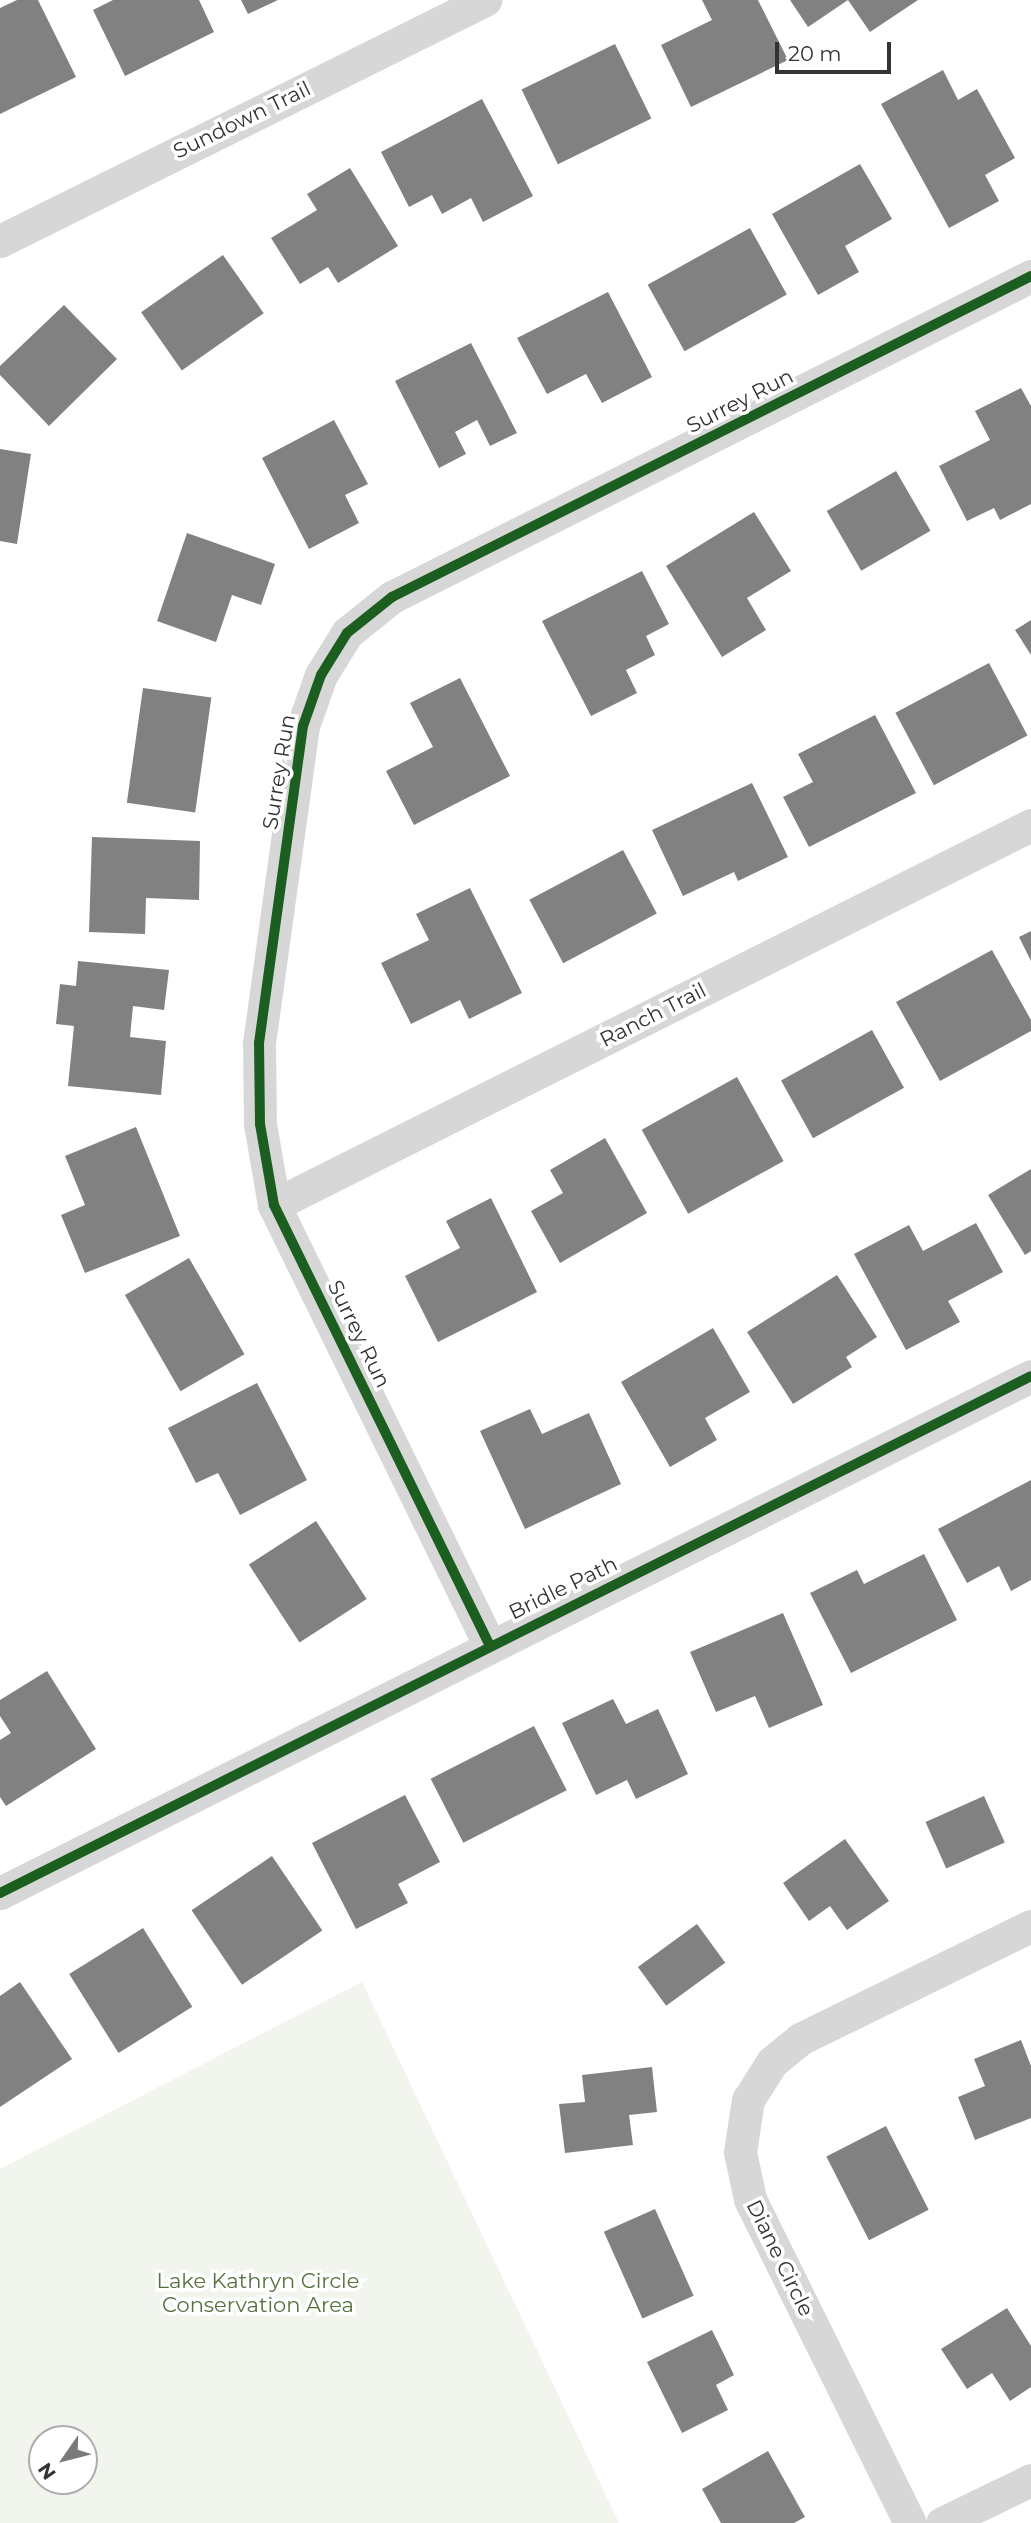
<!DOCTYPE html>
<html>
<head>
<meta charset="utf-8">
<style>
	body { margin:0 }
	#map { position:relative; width:1031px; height:2523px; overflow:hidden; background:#fff; font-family:Montserrat,sans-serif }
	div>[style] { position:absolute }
	.green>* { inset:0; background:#f1f5ed }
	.building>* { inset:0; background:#818181; transform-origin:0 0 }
	.street>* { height:33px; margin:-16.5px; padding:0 16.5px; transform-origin:16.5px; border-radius:16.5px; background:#d7d7d7 }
	.cycleway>* { height:10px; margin:-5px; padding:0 5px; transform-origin:5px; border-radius:5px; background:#1b5e20 }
	span { translate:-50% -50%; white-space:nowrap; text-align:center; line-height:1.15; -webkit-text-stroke:7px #fff; paint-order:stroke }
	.street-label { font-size:21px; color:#333 }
	.park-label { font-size:21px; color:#56703f }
	.north { position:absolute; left:28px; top:2425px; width:70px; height:70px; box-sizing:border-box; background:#fff; border:2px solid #adadad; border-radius:50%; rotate:235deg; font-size:19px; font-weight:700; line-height:28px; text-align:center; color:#333 }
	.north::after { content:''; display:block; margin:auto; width:24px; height:32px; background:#7a7a7a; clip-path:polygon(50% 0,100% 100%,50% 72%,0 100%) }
	.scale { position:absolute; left:775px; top:42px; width:116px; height:32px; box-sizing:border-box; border:4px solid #333; border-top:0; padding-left:9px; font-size:21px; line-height:24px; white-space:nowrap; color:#333; -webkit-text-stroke:5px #fff; paint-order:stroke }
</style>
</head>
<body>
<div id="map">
	<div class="green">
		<i style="clip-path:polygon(evenodd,362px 1982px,619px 2523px,0 2523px,0 2169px,362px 1982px,84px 2439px,84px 2481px,42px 2481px,42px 2439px,84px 2439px)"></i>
	</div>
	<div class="building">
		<i style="clip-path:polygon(17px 0,38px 0,76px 77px,0 114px,0 8px)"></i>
		<i style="clip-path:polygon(113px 0,199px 0,214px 32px,125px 76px,93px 10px)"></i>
		<i style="clip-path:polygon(241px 0,278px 0,248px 14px)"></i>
		<i style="clip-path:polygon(702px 0,758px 0,788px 60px,691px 107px,661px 45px,712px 20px)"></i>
		<i style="clip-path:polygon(790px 0,848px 0,808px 27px)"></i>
		<i style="clip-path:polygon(848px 0,918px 0,870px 32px)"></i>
		<i style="left:615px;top:44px;width:83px;height:104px;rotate:64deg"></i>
		<i style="clip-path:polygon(943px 70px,958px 100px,977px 89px,1015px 158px,985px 175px,999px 201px,949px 228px,881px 104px)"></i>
		<i style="clip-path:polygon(482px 99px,533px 196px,483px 222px,471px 198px,442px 214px,432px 195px,409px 207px,381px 152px)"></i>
		<i style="clip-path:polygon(860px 164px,892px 219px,845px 246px,859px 272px,818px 295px,772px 214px)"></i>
		<i style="clip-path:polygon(350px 168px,398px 246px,338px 283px,328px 267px,300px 284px,271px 238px,317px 210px,307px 194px)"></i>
		<i style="left:750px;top:228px;width:76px;height:117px;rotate:61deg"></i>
		<i style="left:223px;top:255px;width:71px;height:100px;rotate:55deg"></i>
		<i style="clip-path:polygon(608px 292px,652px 377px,602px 403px,586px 374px,547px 394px,517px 338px)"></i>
		<i style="clip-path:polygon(64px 305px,117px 359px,49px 426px,0 375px,0 366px)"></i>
		<i style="clip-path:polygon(471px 343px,517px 433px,490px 446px,477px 420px,455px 432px,466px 454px,439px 468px,395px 381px)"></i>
		<i style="clip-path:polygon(1021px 388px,1031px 406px,1031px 504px,1000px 520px,994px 508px,967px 521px,939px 466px,990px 440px,975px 411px)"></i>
		<i style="clip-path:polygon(334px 420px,368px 484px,345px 495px,359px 523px,309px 549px,262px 458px)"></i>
		<i style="clip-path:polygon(0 449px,31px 454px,17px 544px,0 541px)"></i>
		<i style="left:896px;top:471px;width:69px;height:80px;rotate:60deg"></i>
		<i style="clip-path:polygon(754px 512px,791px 571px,747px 598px,766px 630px,722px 657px,666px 566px)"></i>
		<i style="clip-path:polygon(187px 533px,275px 564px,261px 605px,232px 595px,216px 642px,157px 621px)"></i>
		<i style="clip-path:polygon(642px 571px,669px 624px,646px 636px,655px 655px,626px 670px,637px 693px,591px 716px,542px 621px)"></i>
		<i style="clip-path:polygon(1031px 620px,1031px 655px,1015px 630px)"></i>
		<i style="left:989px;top:663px;width:82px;height:106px;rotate:62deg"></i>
		<i style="clip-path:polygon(460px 678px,510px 776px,414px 825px,386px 771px,433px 747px,410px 703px)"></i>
		<i style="left:143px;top:688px;width:69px;height:116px;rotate:8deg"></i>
		<i style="clip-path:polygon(875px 715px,916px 793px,809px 847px,783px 797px,813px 782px,798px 754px)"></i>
		<i style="clip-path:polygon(752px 783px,788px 857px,738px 881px,734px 872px,683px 896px,652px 830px)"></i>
		<i style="clip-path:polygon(92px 837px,200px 841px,199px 900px,146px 898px,145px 934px,89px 932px)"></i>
		<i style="left:623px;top:850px;width:72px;height:106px;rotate:62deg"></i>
		<i style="clip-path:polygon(470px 888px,522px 993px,469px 1019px,460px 1000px,411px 1024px,381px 963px,429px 940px,416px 914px)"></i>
		<i style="clip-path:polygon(1031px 931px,1031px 961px,1019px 937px)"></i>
		<i style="clip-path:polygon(992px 950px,1031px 1020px,1031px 1031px,940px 1081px,896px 1002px)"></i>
		<i style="clip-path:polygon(78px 961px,169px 970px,164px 1010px,133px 1006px,130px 1037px,166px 1041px,161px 1095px,68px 1086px,74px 1026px,56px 1024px,60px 984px,76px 986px)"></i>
		<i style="left:872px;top:1030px;width:66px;height:104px;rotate:61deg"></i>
		<i style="left:737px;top:1077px;width:96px;height:109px;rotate:61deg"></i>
		<i style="clip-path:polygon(136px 1127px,180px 1236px,85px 1273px,61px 1215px,85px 1205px,65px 1156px)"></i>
		<i style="clip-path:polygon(605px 1138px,647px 1213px,560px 1263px,531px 1211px,563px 1193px,550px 1170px)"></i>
		<i style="clip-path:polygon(1031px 1169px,1031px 1251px,1025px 1255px,988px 1195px)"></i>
		<i style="clip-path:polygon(491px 1198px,537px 1292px,438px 1342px,405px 1276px,460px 1248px,446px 1221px)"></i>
		<i style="clip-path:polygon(976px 1223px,1003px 1272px,948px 1301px,960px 1322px,906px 1350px,854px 1254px,909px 1225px,923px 1251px)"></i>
		<i style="left:189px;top:1258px;width:111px;height:74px;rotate:60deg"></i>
		<i style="clip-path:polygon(837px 1275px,877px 1337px,846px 1357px,852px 1367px,793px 1404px,747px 1332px)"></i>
		<i style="clip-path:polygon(713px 1328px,750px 1392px,705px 1418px,717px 1440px,670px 1467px,621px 1382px)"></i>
		<i style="clip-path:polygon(257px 1383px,307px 1480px,240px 1515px,218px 1473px,196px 1483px,168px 1428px)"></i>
		<i style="clip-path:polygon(530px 1409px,542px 1434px,589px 1413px,621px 1484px,525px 1529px,480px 1431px)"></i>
		<i style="clip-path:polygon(1031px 1480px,1031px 1580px,1011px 1591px,999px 1566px,967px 1583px,938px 1529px)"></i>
		<i style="left:316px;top:1521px;width:93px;height:80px;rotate:57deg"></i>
		<i style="clip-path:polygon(924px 1554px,957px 1620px,851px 1673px,810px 1593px,857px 1570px,864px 1584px)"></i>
		<i style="clip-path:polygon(783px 1613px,823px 1705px,769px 1728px,755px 1696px,716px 1712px,690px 1652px)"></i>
		<i style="clip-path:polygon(47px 1671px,96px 1749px,6px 1806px,0 1797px,0 1740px,11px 1733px,0 1716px,0 1700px)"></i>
		<i style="clip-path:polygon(613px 1699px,626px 1724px,658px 1709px,688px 1774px,636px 1799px,627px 1780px,596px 1795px,562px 1723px)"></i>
		<i style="left:534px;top:1726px;width:72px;height:116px;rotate:63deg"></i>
		<i style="clip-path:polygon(405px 1795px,440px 1862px,398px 1884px,408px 1903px,356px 1929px,312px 1843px)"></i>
		<i style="left:984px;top:1796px;width:51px;height:64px;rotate:66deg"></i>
		<i style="clip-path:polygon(845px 1839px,889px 1901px,847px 1930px,830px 1906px,809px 1921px,783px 1883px)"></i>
		<i style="left:272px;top:1856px;width:90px;height:97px;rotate:56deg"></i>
		<i style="left:697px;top:1924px;width:48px;height:73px;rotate:54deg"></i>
		<i style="left:143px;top:1928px;width:93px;height:87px;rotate:58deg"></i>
		<i style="clip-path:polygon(20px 1982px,72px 2059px,0 2107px,0 1996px)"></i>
		<i style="clip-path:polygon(1021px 2040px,1031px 2066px,1031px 2118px,975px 2140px,958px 2097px,985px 2086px,974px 2059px)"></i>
		<i style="clip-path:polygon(652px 2067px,657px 2112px,629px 2115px,633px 2145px,565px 2153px,559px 2104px,585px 2102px,582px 2075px)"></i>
		<i style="left:886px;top:2126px;width:94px;height:67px;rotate:63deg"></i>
		<i style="left:655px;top:2209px;width:95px;height:56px;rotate:66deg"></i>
		<i style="clip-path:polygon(1007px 2308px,1031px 2346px,1031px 2387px,1010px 2401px,992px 2373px,967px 2389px,941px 2349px)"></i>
		<i style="clip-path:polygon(712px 2330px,734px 2375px,716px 2385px,728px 2410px,682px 2433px,647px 2362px)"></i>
		<i style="clip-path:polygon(768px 2451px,805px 2517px,794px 2523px,721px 2523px,702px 2489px)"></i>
	</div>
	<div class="street">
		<i style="left:0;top:241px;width:542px;rotate:-26.42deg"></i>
		<i style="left:274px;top:1205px;width:847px;rotate:-26.66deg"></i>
		<i style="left:490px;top:1646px;width:491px;rotate:-116.1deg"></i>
		<i style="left:274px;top:1205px;width:82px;rotate:-99.8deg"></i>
		<i style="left:260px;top:1124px;width:81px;rotate:-90.7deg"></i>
		<i style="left:259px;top:1043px;width:320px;rotate:-82.1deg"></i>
		<i style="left:303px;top:726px;width:54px;rotate:-70.6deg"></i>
		<i style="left:321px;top:675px;width:49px;rotate:-58.2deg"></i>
		<i style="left:347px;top:633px;width:58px;rotate:-38.7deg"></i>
		<i style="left:392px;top:597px;width:715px;rotate:-26.67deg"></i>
		<i style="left:0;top:1893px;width:1153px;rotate:-26.63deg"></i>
		<i style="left:910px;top:2523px;width:361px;rotate:-116.3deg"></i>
		<i style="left:750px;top:2199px;width:48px;rotate:-102deg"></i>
		<i style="left:740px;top:2152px;width:53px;rotate:-81.3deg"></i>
		<i style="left:748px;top:2100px;width:45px;rotate:-57.7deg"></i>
		<i style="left:772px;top:2062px;width:36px;rotate:-39deg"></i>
		<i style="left:800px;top:2039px;width:257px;rotate:-26.1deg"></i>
		<i style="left:942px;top:2523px;width:99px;rotate:-25.8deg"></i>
	</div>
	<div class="cycleway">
		<i style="left:490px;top:1646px;width:491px;rotate:-116.1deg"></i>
		<i style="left:274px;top:1205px;width:82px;rotate:-99.8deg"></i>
		<i style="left:260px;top:1124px;width:81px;rotate:-90.7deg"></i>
		<i style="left:259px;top:1043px;width:320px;rotate:-82.1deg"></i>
		<i style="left:303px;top:726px;width:54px;rotate:-70.6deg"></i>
		<i style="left:321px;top:675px;width:49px;rotate:-58.2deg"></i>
		<i style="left:347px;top:633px;width:58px;rotate:-38.7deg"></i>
		<i style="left:392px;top:597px;width:715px;rotate:-26.67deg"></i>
		<i style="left:0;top:1893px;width:1153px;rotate:-26.63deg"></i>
	</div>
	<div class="street-label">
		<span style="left:242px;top:120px;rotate:-26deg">Sundown Trail</span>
		<span style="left:740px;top:401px;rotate:-27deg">Surrey Run</span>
		<span style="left:279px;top:772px;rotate:-81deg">Surrey Run</span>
		<span style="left:653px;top:1015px;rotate:-27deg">Ranch Trail</span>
		<span style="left:359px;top:1334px;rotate:64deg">Surrey Run</span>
		<span style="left:563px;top:1588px;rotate:-26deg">Bridle Path</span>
		<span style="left:780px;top:2258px;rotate:64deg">Diane Circle</span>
	</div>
	<div class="park-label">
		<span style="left:258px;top:2293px">Lake Kathryn Circle<br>Conservation Area</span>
	</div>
	<div class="north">N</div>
	<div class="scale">20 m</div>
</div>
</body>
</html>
